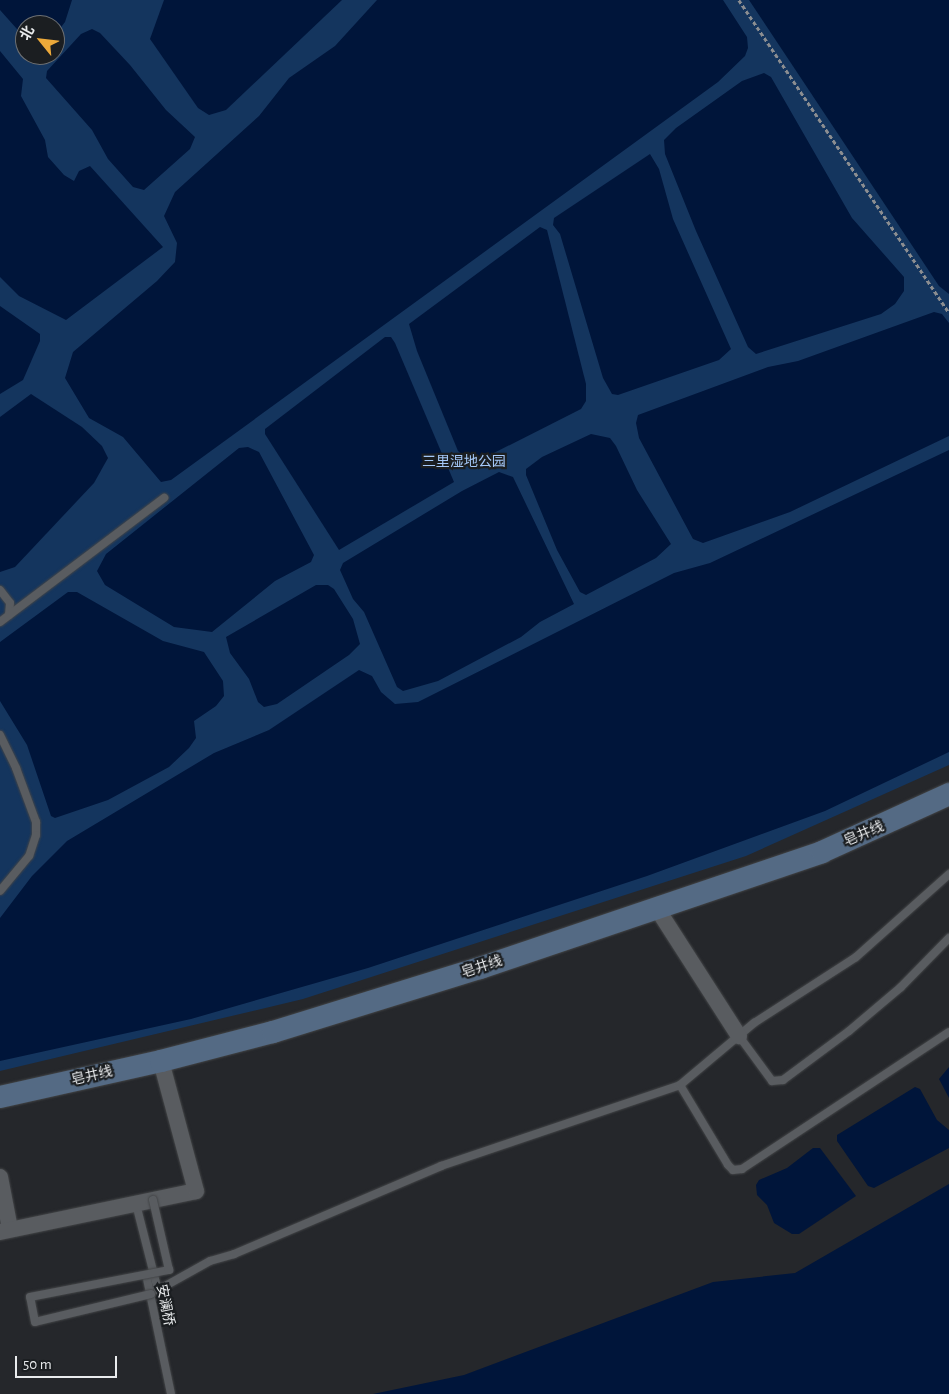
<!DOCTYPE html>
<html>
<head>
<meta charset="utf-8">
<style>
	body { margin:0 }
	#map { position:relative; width:949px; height:1394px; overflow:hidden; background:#25272b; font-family:"Alegreya Sans","Noto Sans SC",sans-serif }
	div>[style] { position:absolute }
	.green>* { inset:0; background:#14355e }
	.water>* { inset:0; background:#00153a }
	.path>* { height:2.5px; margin-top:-1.25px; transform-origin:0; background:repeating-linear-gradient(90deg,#8c8e91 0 4px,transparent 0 6.5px) }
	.roads { filter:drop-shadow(0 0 1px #434547) drop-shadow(0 0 1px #434547) }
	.lane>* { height:8px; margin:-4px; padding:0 4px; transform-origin:4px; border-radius:4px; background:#595c60 }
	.street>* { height:16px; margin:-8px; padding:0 8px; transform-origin:8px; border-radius:8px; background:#595c60 }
	.secondary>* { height:22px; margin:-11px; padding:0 11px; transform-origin:11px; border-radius:11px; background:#546a84 }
	.bridges { filter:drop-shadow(0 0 1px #434547) drop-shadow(0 0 1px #434547) }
	.lane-bridge>* { height:8px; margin:-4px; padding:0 4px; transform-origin:4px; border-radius:4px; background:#595c60 }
	span { translate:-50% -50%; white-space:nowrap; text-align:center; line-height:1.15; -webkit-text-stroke:4.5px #1b1e21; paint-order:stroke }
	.park-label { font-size:14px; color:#a4c8f8 }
	.street-label { font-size:14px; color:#e9ebed }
	.north { position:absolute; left:15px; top:15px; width:50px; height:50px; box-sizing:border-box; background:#1b1e21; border:1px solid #6d7073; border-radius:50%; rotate:299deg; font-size:14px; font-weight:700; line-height:20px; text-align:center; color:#e9ebed }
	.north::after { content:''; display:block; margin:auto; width:18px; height:22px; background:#eca93a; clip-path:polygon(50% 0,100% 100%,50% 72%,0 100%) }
	.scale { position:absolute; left:15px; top:1356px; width:102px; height:22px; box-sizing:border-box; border:2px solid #e9ebed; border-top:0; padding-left:6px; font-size:15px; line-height:18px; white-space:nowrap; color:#e9ebed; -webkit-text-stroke:4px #1b1e21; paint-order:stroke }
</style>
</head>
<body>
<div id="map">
	<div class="green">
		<i style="clip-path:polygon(evenodd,0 0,949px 0,949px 765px,746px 856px,303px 999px,0 1071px,0 0,25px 25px,55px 25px,55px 55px,25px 55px,25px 25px)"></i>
	</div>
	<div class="water">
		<i style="clip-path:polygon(0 0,72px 0,65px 22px,55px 35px,55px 25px,25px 25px,25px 38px,0 10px)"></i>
		<i style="clip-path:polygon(164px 0,342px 0,226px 110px,209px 115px,198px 108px,150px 39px)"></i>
		<i style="clip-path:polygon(377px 0,723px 0,747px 37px,748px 48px,745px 56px,718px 82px,171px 480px,161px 482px,123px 437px,89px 418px,65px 378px,73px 352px,157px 281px,175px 262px,177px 243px,164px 216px,175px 192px,259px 116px,289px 78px,335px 46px)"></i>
		<i style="clip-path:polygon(749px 0,949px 0,949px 294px,939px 286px)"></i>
		<i style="clip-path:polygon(92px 29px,100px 33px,130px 65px,166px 110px,195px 137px,190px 149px,144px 190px,133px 187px,108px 159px,92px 130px,46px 78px,47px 71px,81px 34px)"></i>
		<i style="clip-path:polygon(0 51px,23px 79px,21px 96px,45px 140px,48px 157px,64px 175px,74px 181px,79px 171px,90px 166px,163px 247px,66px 320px,19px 296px,0 277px)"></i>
		<i style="clip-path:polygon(764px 73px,771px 77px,852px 218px,904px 277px,904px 291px,895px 304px,881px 314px,756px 354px,748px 347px,696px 231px,665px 154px,664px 140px,676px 128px,742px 81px)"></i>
		<i style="clip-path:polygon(650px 154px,659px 169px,673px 219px,731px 349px,719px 360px,618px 395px,612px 394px,603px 378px,560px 234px,553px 225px,554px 218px)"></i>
		<i style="clip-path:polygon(540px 227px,547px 230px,586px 384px,586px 401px,581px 409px,486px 457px,464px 456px,458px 451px,417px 351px,409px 324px)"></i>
		<i style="clip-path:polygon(0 306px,40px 334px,40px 341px,23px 380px,0 394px)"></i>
		<i style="clip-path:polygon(934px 312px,942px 314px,949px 323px,949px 436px,790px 512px,703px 543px,693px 539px,639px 438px,636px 423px,638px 415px,768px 367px,798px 361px)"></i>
		<i style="clip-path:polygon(385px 337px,391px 337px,395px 343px,454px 482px,339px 550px,265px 434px,265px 429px)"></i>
		<i style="clip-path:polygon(31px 394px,82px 427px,102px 446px,108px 458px,94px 483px,15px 567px,0 572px,0 417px)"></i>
		<i style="clip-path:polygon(591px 434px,610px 438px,616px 446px,637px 490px,671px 544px,656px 558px,586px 595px,580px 592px,557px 550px,526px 475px,526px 469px,542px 457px)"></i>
		<i style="clip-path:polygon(248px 447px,259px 452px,314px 555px,311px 562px,275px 581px,212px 632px,174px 627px,105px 585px,97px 571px,106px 554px,239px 448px)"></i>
		<i style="clip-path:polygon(949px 450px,949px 752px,825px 811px,647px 876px,368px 968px,191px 1019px,0 1061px,0 918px,32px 876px,67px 841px,214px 753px,269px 730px,359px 670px,372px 676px,381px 692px,395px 704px,418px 702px,674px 573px,710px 563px)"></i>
		<i style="clip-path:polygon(499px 472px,513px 477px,574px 604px,540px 622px,521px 637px,438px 681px,403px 691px,397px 687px,364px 612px,353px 599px,340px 570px,343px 563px,462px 491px)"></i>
		<i style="clip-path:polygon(316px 585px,328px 585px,334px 589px,353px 619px,360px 644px,349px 655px,277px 704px,264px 707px,258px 702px,249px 679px,230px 653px,226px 637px)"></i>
		<i style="clip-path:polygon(68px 592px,77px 592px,163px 641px,204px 652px,223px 681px,224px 696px,216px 706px,194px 721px,196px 738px,189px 748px,169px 767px,108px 800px,55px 818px,51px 816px,27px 745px,0 701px,0 642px)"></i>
		<i style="clip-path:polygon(949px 1067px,949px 1098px,939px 1079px)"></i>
		<i style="clip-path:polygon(915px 1087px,920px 1089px,937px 1120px,949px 1130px,949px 1148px,874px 1188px,868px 1186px,837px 1141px,837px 1135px)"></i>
		<i style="clip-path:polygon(813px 1148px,820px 1148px,856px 1196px,799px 1234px,792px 1234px,774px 1223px,767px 1205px,757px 1195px,756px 1185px,759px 1180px,787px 1168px)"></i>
		<i style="clip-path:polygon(949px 1184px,949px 1394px,373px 1394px,464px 1375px,713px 1282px,795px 1273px)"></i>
	</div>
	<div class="path">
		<i style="left:739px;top:0;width:377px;rotate:56.1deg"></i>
	</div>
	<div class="roads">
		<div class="lane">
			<i style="left:0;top:590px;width:16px;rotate:52deg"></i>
			<i style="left:10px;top:603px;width:12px;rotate:95deg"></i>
			<i style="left:0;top:622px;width:206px;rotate:-37.1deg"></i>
			<i style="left:0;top:735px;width:37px;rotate:64deg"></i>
			<i style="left:16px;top:768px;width:58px;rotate:69.7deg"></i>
			<i style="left:36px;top:822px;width:13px;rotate:90deg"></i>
			<i style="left:36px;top:835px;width:22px;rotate:108deg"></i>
			<i style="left:29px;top:856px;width:45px;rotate:129.6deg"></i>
			<i style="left:739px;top:1036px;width:56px;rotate:53.7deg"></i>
			<i style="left:772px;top:1081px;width:11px;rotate:-5deg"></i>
			<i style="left:783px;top:1080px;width:82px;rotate:-36.6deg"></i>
			<i style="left:849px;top:1031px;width:68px;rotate:-40.2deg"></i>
			<i style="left:901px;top:987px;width:69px;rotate:-45.6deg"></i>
			<i style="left:680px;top:1085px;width:93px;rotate:59deg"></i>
			<i style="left:728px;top:1165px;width:7px;rotate:45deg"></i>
			<i style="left:733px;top:1170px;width:9px;rotate:-6deg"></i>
			<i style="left:742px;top:1169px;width:248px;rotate:-33.5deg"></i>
			<i style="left:136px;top:1204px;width:89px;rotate:75.7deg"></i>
			<i style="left:158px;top:1290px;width:60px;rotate:-29.1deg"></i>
			<i style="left:210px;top:1261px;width:25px;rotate:-16deg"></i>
			<i style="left:234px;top:1254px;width:225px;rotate:-23deg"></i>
			<i style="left:441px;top:1166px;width:252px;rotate:-18.7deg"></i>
			<i style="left:680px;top:1085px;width:97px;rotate:-40deg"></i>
			<i style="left:754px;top:1023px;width:121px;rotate:-32.9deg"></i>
			<i style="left:856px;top:957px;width:125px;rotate:-41.7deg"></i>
			<i style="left:147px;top:1279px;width:117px;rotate:78.2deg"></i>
		</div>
		<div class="street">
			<i style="left:658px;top:910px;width:150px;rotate:57.3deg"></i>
			<i style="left:0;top:1177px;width:53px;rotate:79.1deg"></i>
			<i style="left:0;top:1232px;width:200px;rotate:-11.8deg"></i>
			<i style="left:196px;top:1191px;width:135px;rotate:-105.1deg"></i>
		</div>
		<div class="secondary">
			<i style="left:0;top:1097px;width:165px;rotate:-12.6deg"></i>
			<i style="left:161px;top:1061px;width:116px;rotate:-14.5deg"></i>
			<i style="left:273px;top:1032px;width:217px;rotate:-17.2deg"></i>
			<i style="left:480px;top:968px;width:361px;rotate:-18.7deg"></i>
			<i style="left:822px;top:852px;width:140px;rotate:-24.5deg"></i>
		</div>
	</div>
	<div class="bridges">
		<div class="lane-bridge">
			<i style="left:151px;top:1294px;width:119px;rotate:166.4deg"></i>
			<i style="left:35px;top:1322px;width:25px;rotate:-101deg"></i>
			<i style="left:30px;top:1297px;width:142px;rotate:-11deg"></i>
			<i style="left:169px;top:1270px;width:72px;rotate:-102.9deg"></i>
		</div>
	</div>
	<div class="park-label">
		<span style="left:464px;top:462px">三里湿地公园</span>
	</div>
	<div class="street-label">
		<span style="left:864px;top:834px;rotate:-23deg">皂井线</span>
		<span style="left:482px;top:967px;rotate:-18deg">皂井线</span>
		<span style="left:92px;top:1076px;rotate:-13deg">皂井线</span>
		<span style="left:165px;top:1305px;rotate:79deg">安澜桥</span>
	</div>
	<div class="north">北</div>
	<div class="scale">50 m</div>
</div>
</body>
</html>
